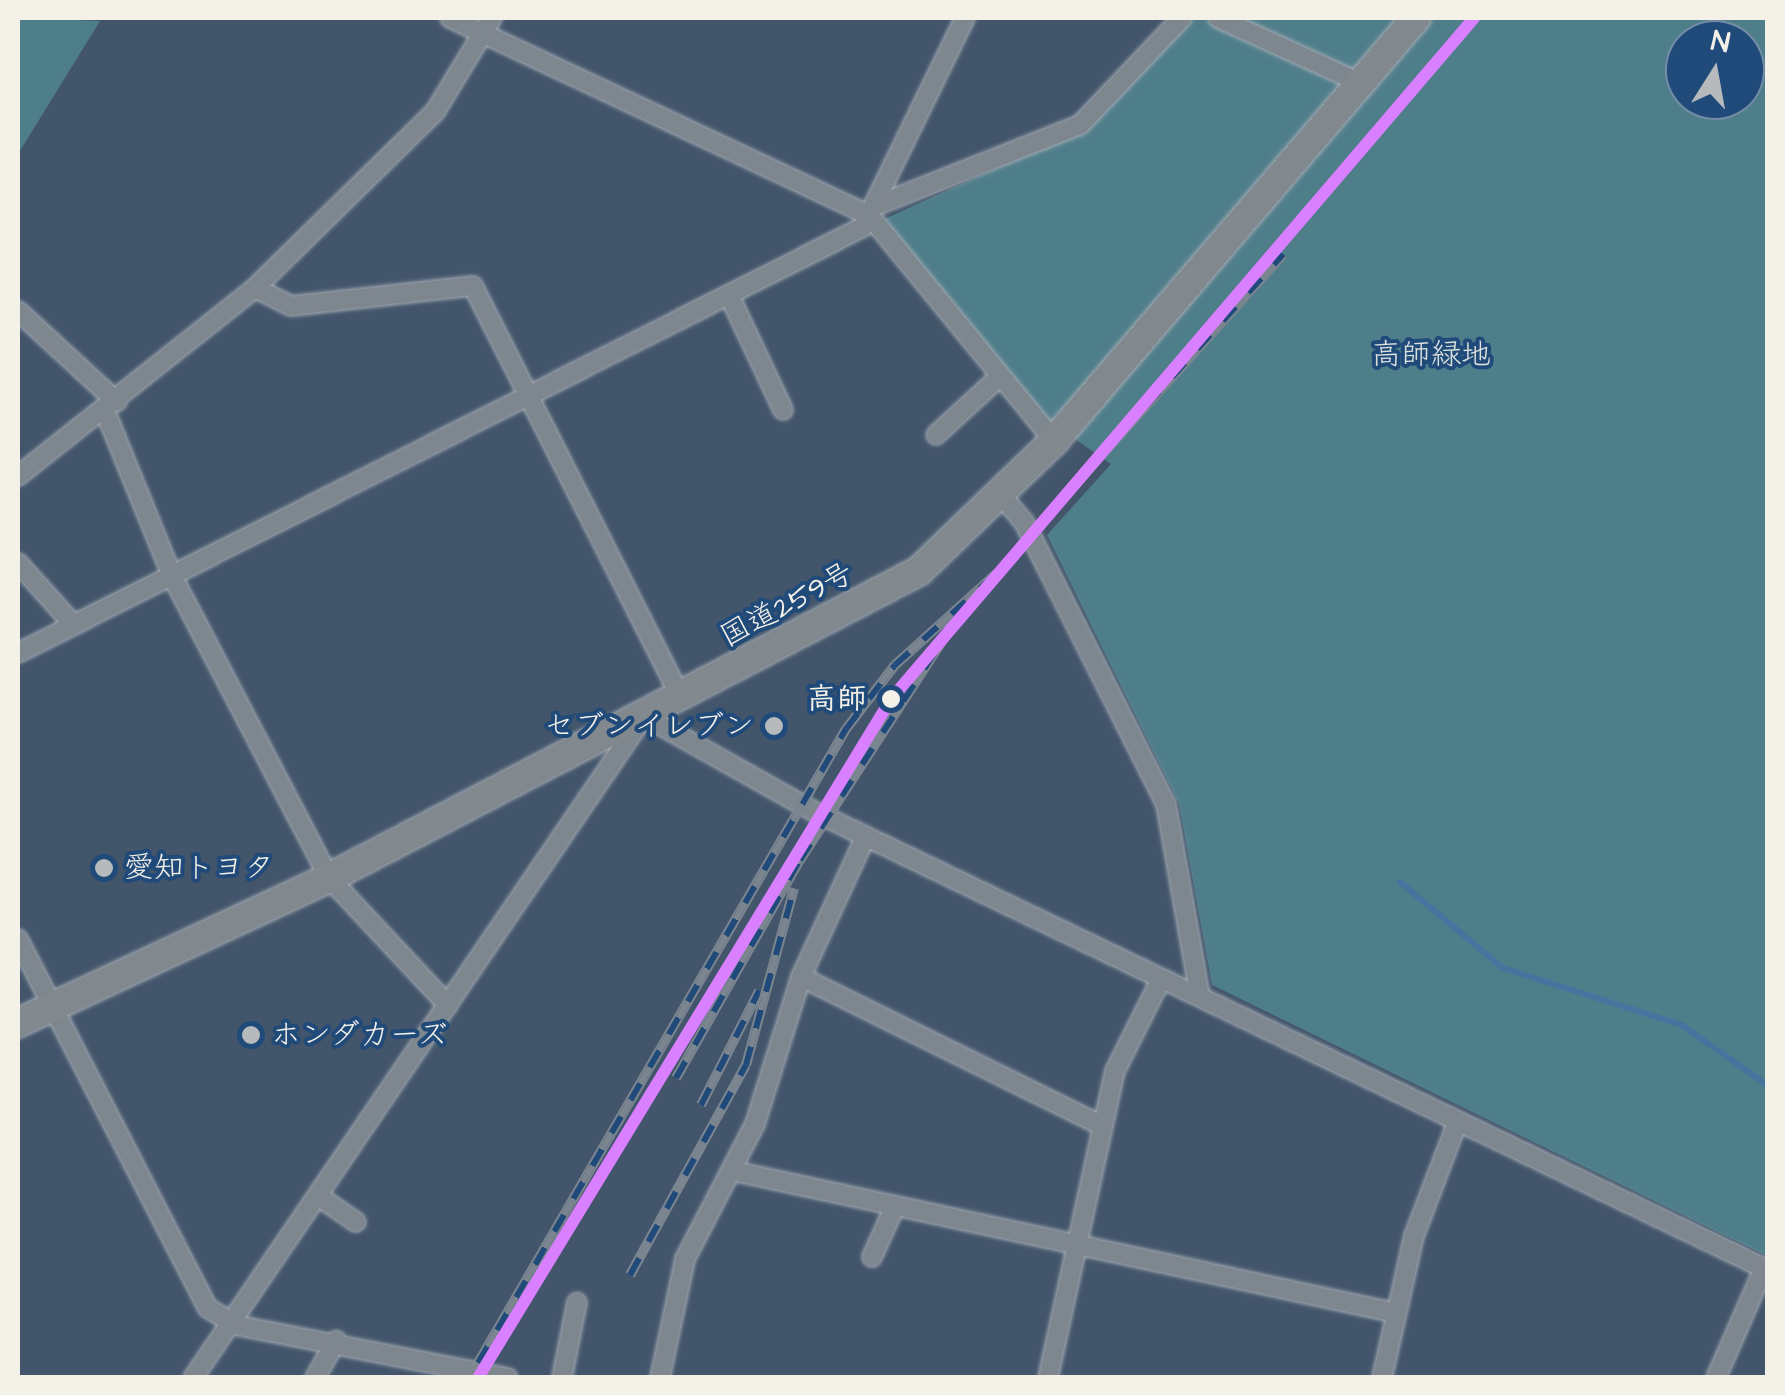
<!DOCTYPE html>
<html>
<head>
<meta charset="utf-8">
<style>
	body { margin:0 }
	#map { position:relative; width:1785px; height:1395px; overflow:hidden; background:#43556b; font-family:"Architects Daughter","Klee One",sans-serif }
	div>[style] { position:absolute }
	.green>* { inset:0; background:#4f7e8b }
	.stream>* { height:6px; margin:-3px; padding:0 3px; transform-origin:3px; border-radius:3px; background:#47739f }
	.roads { filter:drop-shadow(0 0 2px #a2aab2) drop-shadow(0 0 2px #a2aab2) }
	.minor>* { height:18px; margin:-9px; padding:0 9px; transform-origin:9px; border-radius:9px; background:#7e868e }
	.highway>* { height:28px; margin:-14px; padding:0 14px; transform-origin:14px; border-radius:14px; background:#81898e }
	.rail>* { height:10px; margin-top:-5px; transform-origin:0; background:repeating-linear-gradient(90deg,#1f4a7a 0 19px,#7a8590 0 38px); box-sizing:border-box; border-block:2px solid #7a8590 }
	.rail-1>* { height:12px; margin:-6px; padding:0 6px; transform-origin:6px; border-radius:6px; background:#d880ff }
	.dots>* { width:28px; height:28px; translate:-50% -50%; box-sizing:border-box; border:5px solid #1f4a7a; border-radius:50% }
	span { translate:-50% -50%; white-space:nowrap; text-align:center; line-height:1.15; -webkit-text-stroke:8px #1f4a7a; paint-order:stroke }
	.park-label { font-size:30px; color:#dce1db }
	.street-label { font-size:30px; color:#f4f1e8 }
	.stop-label { font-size:30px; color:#f4f1e8; font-weight:700 }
	.right { translate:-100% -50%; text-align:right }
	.poi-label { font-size:30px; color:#f4f1e8 }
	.left { translate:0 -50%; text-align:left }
	.frame { position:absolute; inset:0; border:20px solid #f4f1e8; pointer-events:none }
	.north { position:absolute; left:1665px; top:20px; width:100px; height:100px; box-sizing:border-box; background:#1f4a7a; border:2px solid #748da6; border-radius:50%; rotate:11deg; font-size:28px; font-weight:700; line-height:40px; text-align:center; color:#f4f1e8 }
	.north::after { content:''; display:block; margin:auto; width:35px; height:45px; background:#b6babc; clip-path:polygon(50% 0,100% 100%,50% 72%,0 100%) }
</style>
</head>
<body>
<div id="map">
	<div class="green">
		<i style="clip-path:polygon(18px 18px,100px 21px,18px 154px)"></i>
		<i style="clip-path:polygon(evenodd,1191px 18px,1767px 18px,1767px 1256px,1212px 985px,1179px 804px,1047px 535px,1111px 464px,1042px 416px,880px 221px,1083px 129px,1191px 18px,1685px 40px,1745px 40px,1745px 100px,1685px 100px,1685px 40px)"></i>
	</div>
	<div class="stream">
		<i style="left:1400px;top:882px;width:134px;rotate:39.9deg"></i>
		<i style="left:1503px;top:968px;width:188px;rotate:17.7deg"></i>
		<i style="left:1682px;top:1025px;width:105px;rotate:35.3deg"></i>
	</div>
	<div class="roads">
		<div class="minor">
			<i style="left:450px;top:18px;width:464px;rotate:25.2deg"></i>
			<i style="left:870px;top:216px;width:291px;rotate:50.7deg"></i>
			<i style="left:1218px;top:18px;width:162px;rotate:24.5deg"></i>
			<i style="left:880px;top:204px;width:215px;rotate:-21.6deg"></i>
			<i style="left:1080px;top:125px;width:148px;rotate:-46.4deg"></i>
			<i style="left:255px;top:288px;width:40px;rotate:26.6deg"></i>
			<i style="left:291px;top:306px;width:183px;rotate:-6.3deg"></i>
			<i style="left:473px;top:286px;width:462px;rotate:63.2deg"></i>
			<i style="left:729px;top:295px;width:127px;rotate:64.8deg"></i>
			<i style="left:18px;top:311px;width:134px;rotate:42.6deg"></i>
			<i style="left:105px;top:411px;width:178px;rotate:67.9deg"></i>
			<i style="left:172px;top:576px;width:340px;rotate:62.5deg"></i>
			<i style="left:329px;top:878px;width:174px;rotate:46.9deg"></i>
			<i style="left:936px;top:435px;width:86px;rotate:-42.6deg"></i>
			<i style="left:18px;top:476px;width:303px;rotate:-38.4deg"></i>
			<i style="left:255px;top:288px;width:252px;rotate:-44.4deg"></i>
			<i style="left:435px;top:112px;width:110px;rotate:-58.8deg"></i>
			<i style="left:1001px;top:495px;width:35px;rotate:50deg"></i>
			<i style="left:1024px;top:522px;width:316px;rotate:63.3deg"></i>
			<i style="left:1166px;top:804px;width:195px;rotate:80deg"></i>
			<i style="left:18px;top:563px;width:82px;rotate:48deg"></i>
			<i style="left:18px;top:653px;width:946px;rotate:-26.75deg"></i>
			<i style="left:863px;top:227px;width:233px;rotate:-64deg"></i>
			<i style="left:18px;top:939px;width:415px;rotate:62.8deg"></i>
			<i style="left:208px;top:1308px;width:32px;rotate:32deg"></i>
			<i style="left:235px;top:1325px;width:278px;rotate:11deg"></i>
			<i style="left:801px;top:977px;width:334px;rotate:26.3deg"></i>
			<i style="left:733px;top:1171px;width:678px;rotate:12.09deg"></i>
			<i style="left:318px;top:1196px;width:46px;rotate:34.4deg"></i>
			<i style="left:872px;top:1257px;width:56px;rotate:-65.7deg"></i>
			<i style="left:193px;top:1378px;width:801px;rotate:-55.73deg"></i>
			<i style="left:644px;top:716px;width:198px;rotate:29.3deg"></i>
			<i style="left:817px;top:813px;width:1055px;rotate:25.67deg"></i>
			<i style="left:315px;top:1378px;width:43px;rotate:-60.4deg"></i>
			<i style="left:562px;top:1378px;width:77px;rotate:-78.8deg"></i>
			<i style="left:660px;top:1378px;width:122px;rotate:-78.1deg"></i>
			<i style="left:685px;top:1259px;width:152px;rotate:-62.6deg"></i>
			<i style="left:755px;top:1124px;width:154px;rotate:-72.6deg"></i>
			<i style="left:801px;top:977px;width:155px;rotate:-65.3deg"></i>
			<i style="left:1048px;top:1378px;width:314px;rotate:-77.7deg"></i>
			<i style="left:1115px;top:1071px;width:103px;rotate:-63.4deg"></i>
			<i style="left:1382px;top:1378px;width:146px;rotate:-77.3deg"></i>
			<i style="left:1414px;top:1236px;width:123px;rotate:-69.1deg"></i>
			<i style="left:1716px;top:1378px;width:120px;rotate:-66.4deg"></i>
		</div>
		<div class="highway">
			<i style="left:18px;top:1023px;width:343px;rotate:-25deg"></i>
			<i style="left:329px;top:878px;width:665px;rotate:-27.49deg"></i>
			<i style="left:919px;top:571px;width:187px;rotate:-43.9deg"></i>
			<i style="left:1054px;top:441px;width:557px;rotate:-49.44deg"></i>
		</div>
	</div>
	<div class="rail">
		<i style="left:1070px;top:490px;width:318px;rotate:-47.9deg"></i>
		<i style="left:676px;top:1078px;width:251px;rotate:-60.4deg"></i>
		<i style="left:800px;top:860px;width:283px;rotate:-57deg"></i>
		<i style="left:701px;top:1105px;width:128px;rotate:-63deg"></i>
		<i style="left:630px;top:1275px;width:240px;rotate:-61.1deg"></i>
		<i style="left:746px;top:1065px;width:183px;rotate:-74.8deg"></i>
		<i style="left:478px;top:1363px;width:733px;rotate:-59.87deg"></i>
		<i style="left:846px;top:729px;width:81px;rotate:-52.6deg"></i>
		<i style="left:895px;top:665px;width:137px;rotate:-42deg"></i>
	</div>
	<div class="rail-1">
		<i style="left:478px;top:1378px;width:795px;rotate:-58.69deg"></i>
		<i style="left:891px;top:699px;width:896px;rotate:-49.43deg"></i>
	</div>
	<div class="dots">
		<i style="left:891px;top:699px;background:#f4f1e8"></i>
		<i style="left:774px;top:726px;background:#b6babc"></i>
		<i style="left:104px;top:868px;background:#b6babc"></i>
		<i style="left:251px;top:1035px;background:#b6babc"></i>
	</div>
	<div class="park-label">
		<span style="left:1431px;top:355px">高師緑地</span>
	</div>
	<div class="street-label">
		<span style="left:787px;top:605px;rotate:-28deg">国道259号</span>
	</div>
	<div class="stop-label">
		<span class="right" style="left:867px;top:699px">高師</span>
	</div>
	<div class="poi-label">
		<span class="right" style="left:754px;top:726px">セブンイレブン</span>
		<span class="left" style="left:124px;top:868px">愛知トヨタ</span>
		<span class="left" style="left:271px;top:1035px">ホンダカーズ</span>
	</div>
	<div class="frame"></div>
	<div class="north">N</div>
</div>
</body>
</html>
